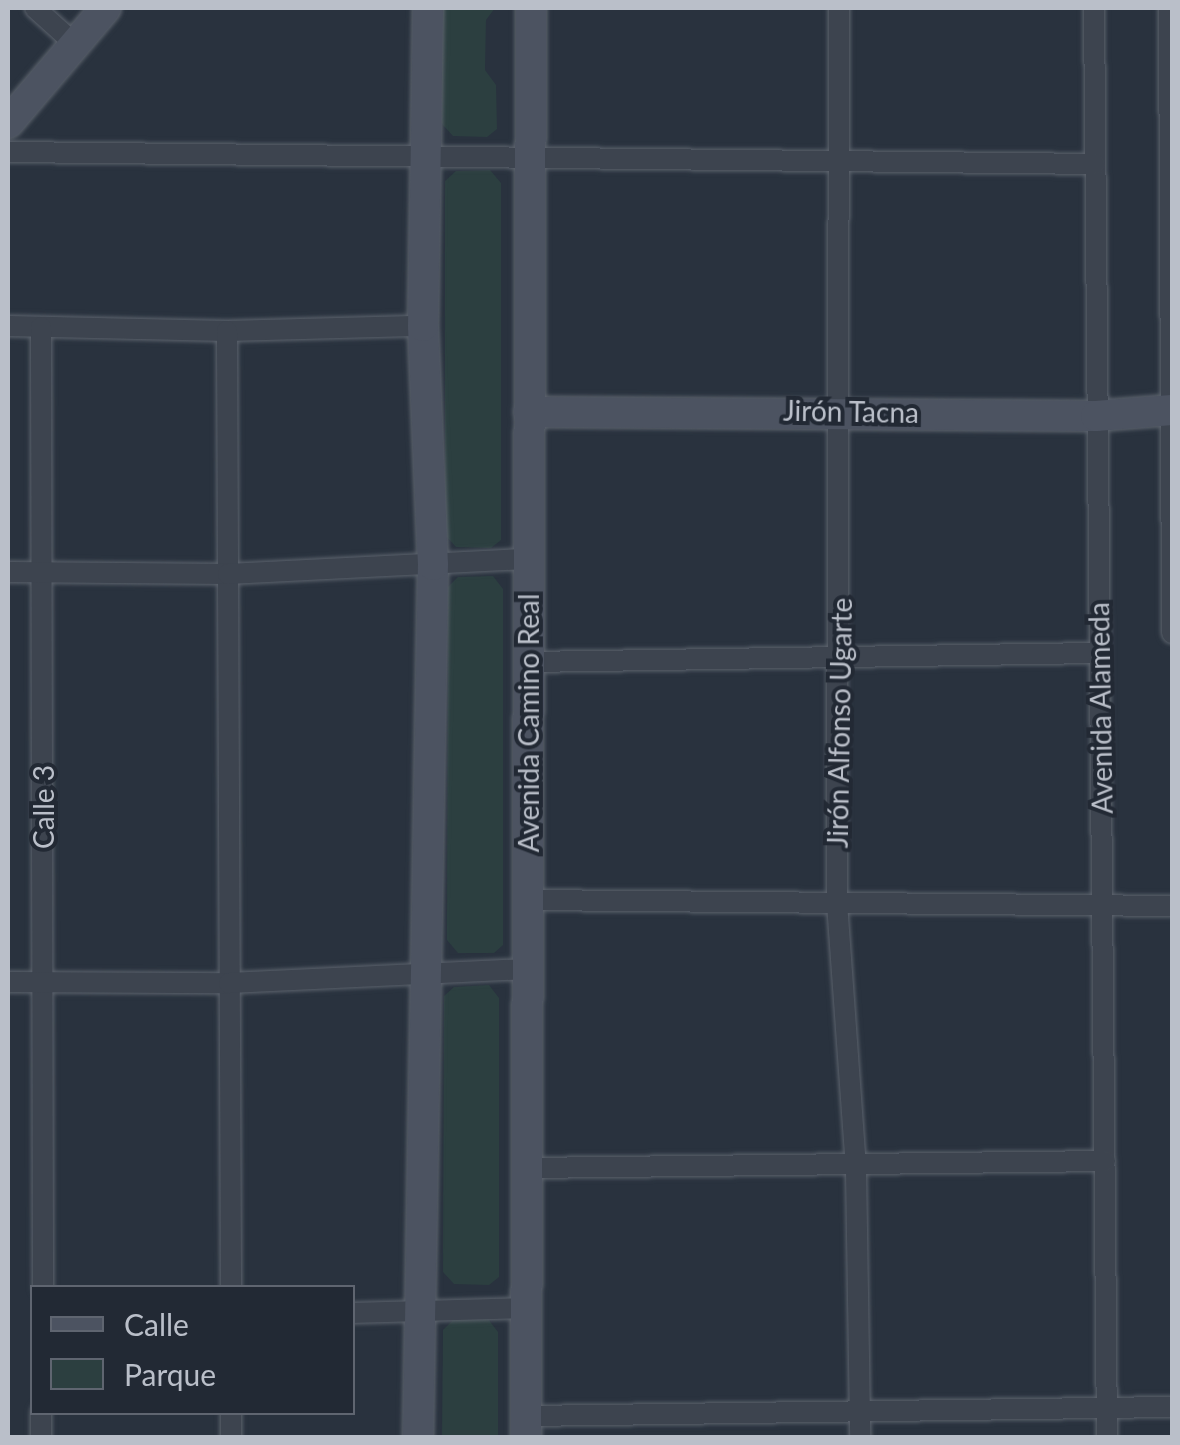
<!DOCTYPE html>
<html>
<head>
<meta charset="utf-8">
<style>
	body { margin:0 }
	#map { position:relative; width:1180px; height:1445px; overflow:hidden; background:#29323e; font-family:Lato,sans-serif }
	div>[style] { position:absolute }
	.green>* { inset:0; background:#2c3f40 }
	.roads { filter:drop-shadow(0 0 2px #5b626c) drop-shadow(0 0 2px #5b626c) }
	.street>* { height:20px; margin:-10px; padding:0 10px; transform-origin:10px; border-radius:10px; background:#3d444f }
	.secondary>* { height:30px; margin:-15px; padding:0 15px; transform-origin:15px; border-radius:15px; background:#4c5361 }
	span { translate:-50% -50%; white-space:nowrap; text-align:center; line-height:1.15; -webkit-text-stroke:8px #222934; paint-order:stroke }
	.street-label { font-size:28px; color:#babfc9 }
	.frame { position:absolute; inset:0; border:10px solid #babfc9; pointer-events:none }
	.legend { position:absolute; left:30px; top:1285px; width:325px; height:130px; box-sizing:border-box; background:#222934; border:2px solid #5f6570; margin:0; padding:12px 18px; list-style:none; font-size:30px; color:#babfc9 }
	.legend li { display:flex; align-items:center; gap:20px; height:50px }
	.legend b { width:50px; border:2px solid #5f6570 }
</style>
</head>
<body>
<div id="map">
	<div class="green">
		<i style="clip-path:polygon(441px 8px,495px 8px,486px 20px,485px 70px,496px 85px,497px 129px,487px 137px,453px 136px,442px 124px)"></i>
		<i style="clip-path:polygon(490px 170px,501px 183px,501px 540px,491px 548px,456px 547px,445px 535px,445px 181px,456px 171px)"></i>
		<i style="clip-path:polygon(493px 576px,503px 589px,503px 945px,494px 953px,458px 953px,447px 940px,448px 587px,458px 577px)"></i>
		<i style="clip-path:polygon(489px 985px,499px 998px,499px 1277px,489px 1285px,454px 1284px,443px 1272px,444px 996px,454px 987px)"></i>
		<i style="clip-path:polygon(488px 1319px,498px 1332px,498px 1437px,442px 1438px,443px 1330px,453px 1320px)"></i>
	</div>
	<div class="roads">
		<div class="street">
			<i style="left:35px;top:8px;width:54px;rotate:42deg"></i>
			<i style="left:839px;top:8px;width:895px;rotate:90.13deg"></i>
			<i style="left:837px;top:903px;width:267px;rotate:85.9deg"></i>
			<i style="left:856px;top:1169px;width:269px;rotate:89.1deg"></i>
			<i style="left:1094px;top:8px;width:1430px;rotate:89.48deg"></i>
			<i style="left:1169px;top:8px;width:625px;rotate:89.72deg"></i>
			<i style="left:8px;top:152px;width:1087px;rotate:0.63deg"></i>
			<i style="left:8px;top:326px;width:219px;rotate:1.3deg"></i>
			<i style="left:227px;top:331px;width:196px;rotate:-1.5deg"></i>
			<i style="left:41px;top:327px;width:961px;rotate:89.88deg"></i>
			<i style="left:227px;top:331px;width:957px;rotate:89.76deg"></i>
			<i style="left:8px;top:572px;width:220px;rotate:0.5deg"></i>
			<i style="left:228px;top:574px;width:301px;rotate:-2.9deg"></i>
			<i style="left:529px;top:662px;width:569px;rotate:-0.91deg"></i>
			<i style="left:528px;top:900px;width:644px;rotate:0.53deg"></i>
			<i style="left:8px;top:982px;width:221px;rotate:0.3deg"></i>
			<i style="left:229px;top:983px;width:299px;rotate:-2.7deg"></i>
			<i style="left:527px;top:1168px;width:578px;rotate:-0.69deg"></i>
			<i style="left:352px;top:1313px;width:175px;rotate:-1.6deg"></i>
			<i style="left:231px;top:1412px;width:26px;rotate:90deg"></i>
			<i style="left:526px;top:1416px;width:646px;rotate:-0.8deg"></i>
			<i style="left:41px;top:1438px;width:26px;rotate:-90deg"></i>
		</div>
		<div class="secondary">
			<i style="left:8px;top:123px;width:151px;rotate:-49.6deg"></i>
			<i style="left:529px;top:412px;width:567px;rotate:0.4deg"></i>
			<i style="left:1096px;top:416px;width:76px;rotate:-4.5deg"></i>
			<i style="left:418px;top:1438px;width:873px;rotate:-89.02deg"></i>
			<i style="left:433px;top:565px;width:239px;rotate:-92.4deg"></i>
			<i style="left:423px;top:326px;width:318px;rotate:-89.1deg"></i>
			<i style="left:526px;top:1438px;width:1430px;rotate:-89.8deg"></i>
		</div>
	</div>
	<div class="street-label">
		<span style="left:851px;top:411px;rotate:1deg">Jirón Tacna</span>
		<span style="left:1100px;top:708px;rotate:-91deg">Avenida Alameda</span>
		<span style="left:528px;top:723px;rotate:-90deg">Avenida Camino Real</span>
		<span style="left:839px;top:723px;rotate:-89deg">Jirón Alfonso Ugarte</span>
		<span style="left:43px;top:807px;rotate:-90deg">Calle 3</span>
	</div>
	<div class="frame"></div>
	<ul class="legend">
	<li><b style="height:12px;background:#4c5361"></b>Calle</li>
	<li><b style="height:28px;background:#2c3f40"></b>Parque</li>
	</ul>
</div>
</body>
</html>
